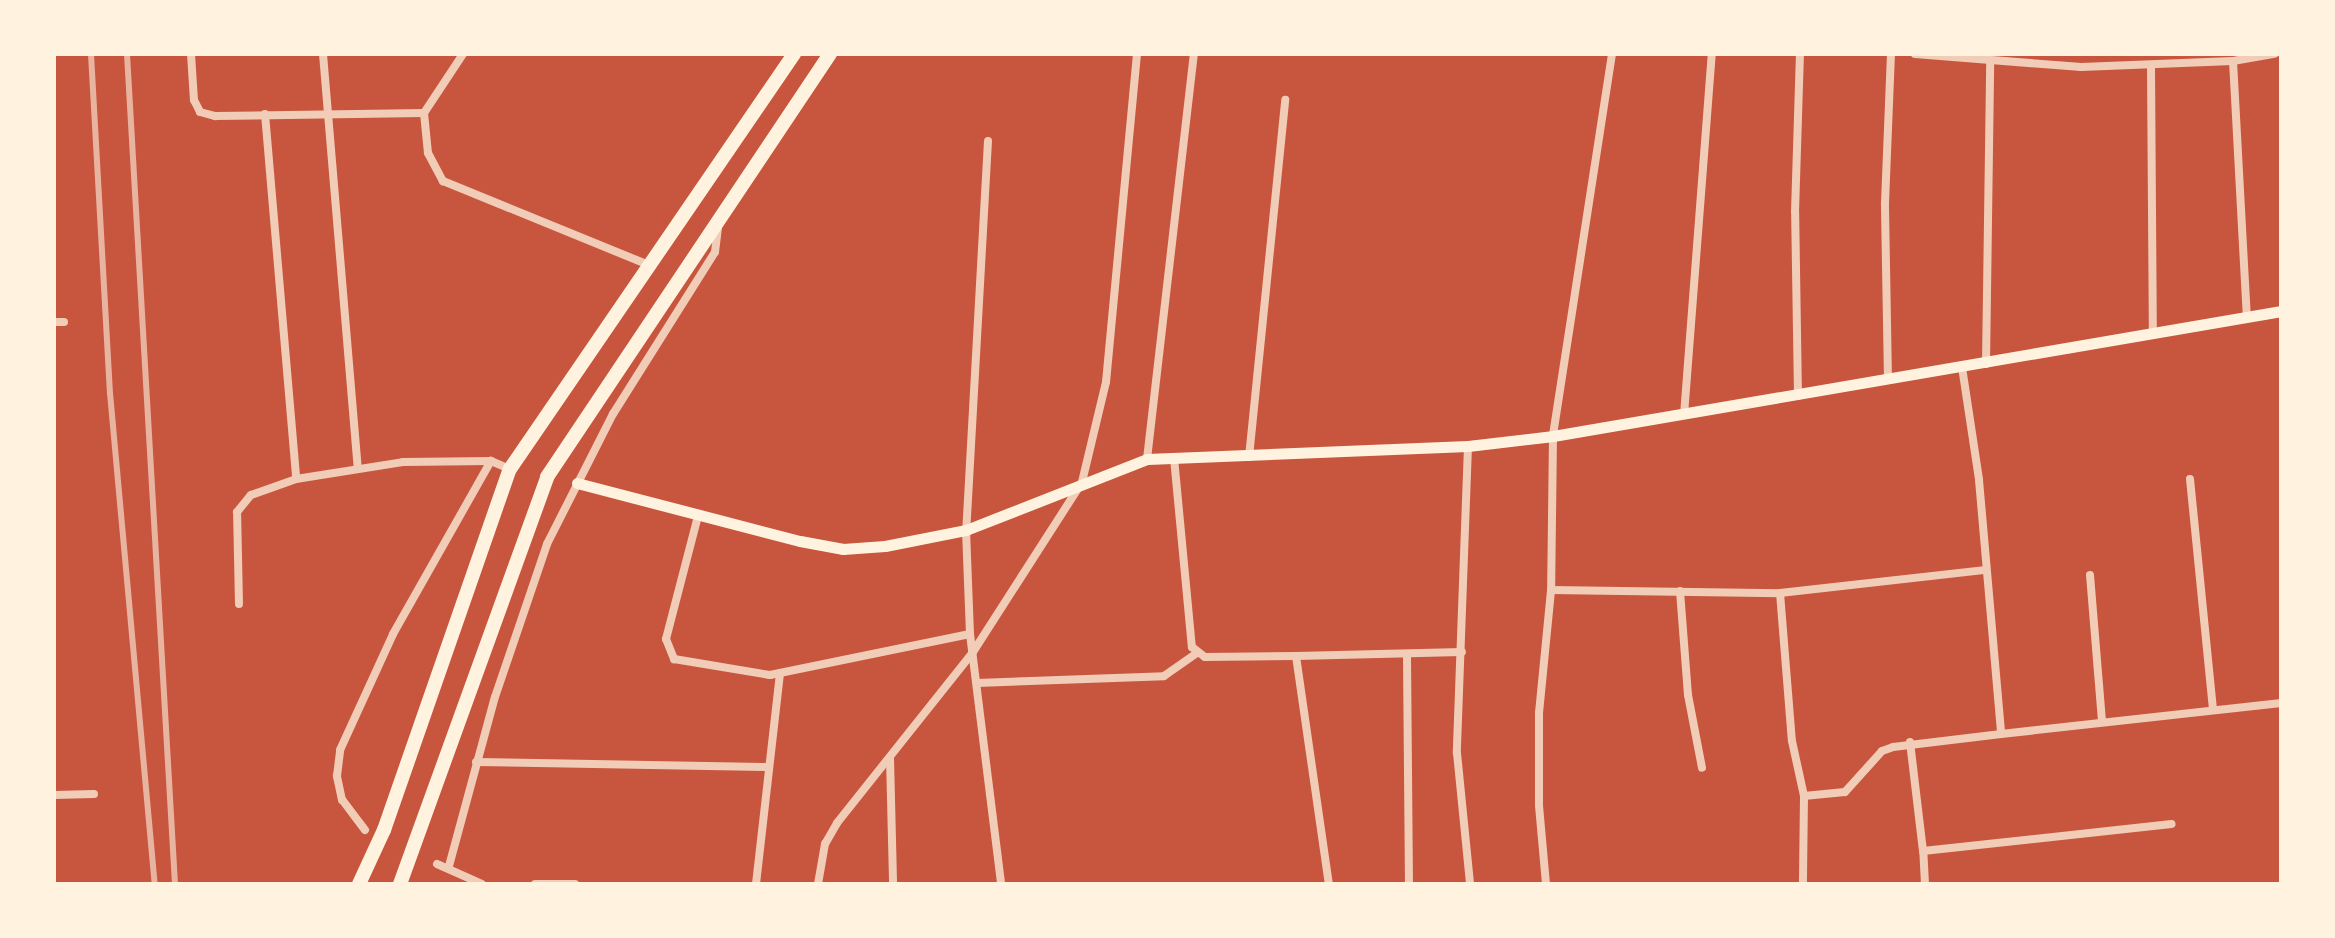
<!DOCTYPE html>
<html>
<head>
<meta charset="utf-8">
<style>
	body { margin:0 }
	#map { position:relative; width:2335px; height:938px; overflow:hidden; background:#c8553d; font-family:Quicksand,sans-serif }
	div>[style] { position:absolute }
	.minor>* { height:8px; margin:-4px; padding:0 4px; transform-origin:4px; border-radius:4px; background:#f1ccb7 }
	.secondary>* { height:11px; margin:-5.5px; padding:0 5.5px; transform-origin:5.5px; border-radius:5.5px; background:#fff3e0 }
	.trunk>* { height:14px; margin:-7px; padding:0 7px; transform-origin:7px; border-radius:7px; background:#fff3e0 }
	.rail>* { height:6px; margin:-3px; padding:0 3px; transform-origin:3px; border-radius:3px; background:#e9b49f }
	span { translate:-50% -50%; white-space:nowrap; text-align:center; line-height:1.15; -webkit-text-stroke:6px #fff3e0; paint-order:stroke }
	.frame { position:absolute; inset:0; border:56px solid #fff3e0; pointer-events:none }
</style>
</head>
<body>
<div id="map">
	<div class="minor">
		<i style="left:191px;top:54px;width:46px;rotate:86.3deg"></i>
		<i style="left:194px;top:100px;width:13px;rotate:63deg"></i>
		<i style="left:200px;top:112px;width:16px;rotate:15deg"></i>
		<i style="left:215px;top:116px;width:209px;rotate:-0.8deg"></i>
		<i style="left:424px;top:113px;width:40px;rotate:84.3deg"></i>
		<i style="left:428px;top:153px;width:32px;rotate:62deg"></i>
		<i style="left:443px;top:181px;width:225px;rotate:22.2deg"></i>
		<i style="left:323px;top:54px;width:416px;rotate:85.2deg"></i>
		<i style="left:1612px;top:54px;width:387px;rotate:98.8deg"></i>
		<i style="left:1553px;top:436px;width:154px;rotate:90.7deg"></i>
		<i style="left:1551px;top:590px;width:229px;rotate:0.8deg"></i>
		<i style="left:1780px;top:593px;width:205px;rotate:-6.4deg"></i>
		<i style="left:1915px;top:54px;width:167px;rotate:4.5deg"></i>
		<i style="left:2081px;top:67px;width:152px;rotate:-2.3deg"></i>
		<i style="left:2233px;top:61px;width:42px;rotate:-9.7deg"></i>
		<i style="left:2233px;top:61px;width:256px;rotate:86.9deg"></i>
		<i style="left:2151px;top:67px;width:266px;rotate:89.6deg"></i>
		<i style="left:424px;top:113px;width:71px;rotate:-56.5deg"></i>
		<i style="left:265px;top:114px;width:366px;rotate:85.1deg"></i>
		<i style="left:988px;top:141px;width:390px;rotate:93.2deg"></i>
		<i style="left:966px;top:530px;width:104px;rotate:87.8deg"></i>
		<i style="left:970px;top:634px;width:252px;rotate:82.9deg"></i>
		<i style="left:54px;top:322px;width:10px"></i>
		<i style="left:1986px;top:364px;width:300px;rotate:-89.2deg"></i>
		<i style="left:1962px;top:367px;width:114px;rotate:81.4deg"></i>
		<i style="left:1979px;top:480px;width:255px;rotate:85deg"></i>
		<i style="left:2001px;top:734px;width:282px;rotate:-6.3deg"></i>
		<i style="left:1888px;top:380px;width:177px;rotate:-91deg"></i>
		<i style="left:1885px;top:203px;width:149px;rotate:-87.7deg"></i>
		<i style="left:1798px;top:396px;width:184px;rotate:-90.9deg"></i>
		<i style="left:1795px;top:212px;width:158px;rotate:-88.2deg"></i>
		<i style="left:1684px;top:415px;width:362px;rotate:-85.6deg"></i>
		<i style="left:1468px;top:446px;width:307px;rotate:92.1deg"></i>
		<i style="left:1457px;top:753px;width:132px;rotate:84.3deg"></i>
		<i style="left:1249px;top:457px;width:359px;rotate:-84.2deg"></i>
		<i style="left:1174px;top:458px;width:190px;rotate:84.6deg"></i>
		<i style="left:1192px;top:647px;width:16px;rotate:38deg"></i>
		<i style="left:1205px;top:657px;width:91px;rotate:-0.6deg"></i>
		<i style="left:1296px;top:656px;width:230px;rotate:81.8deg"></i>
		<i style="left:1147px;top:459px;width:408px;rotate:-83.4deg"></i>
		<i style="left:2190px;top:479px;width:230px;rotate:84.3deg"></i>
		<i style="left:698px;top:516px;width:127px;rotate:104.6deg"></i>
		<i style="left:666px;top:639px;width:22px;rotate:68deg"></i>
		<i style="left:674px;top:659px;width:97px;rotate:9.5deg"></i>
		<i style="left:770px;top:675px;width:204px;rotate:-11.6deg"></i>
		<i style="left:2090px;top:575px;width:146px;rotate:85.3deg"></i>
		<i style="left:1680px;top:591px;width:104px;rotate:85.6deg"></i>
		<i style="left:1688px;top:695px;width:74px;rotate:79.1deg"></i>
		<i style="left:1780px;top:593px;width:148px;rotate:85.4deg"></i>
		<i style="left:1792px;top:741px;width:56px;rotate:77.7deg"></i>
		<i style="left:1804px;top:796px;width:88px;rotate:90.7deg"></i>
		<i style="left:239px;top:604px;width:92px;rotate:-91.2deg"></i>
		<i style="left:237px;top:512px;width:22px;rotate:-51deg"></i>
		<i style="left:251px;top:495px;width:48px;rotate:-19.6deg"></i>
		<i style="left:296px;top:479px;width:108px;rotate:-9deg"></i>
		<i style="left:403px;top:462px;width:88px;rotate:-0.7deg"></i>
		<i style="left:491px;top:461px;width:21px;rotate:23deg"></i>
		<i style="left:1296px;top:656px;width:166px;rotate:-1.4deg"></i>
		<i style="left:1407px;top:657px;width:227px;rotate:89.5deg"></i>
		<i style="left:977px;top:683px;width:187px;rotate:-2.1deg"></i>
		<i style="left:1164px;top:676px;width:38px;rotate:-35deg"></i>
		<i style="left:1910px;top:742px;width:110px;rotate:83.2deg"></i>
		<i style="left:890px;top:758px;width:126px;rotate:88.6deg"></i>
		<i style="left:476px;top:762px;width:292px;rotate:1deg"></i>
		<i style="left:54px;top:795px;width:40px;rotate:-1.4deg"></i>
		<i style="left:1804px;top:796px;width:41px;rotate:-5.6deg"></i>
		<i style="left:1845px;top:792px;width:55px;rotate:-47.9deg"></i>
		<i style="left:1882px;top:751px;width:12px;rotate:-20deg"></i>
		<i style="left:1893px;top:747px;width:109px;rotate:-6.9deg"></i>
		<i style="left:365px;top:830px;width:38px;rotate:-127deg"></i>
		<i style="left:342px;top:800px;width:25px;rotate:-102deg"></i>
		<i style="left:337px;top:776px;width:26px;rotate:-83deg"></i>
		<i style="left:340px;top:750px;width:128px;rotate:-65.4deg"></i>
		<i style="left:393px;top:634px;width:199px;rotate:-60.5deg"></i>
		<i style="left:437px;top:864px;width:49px;rotate:24deg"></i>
		<i style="left:449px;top:866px;width:175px;rotate:-74.8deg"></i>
		<i style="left:495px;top:697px;width:162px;rotate:-71.2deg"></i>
		<i style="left:547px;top:544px;width:146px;rotate:-63.1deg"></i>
		<i style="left:613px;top:414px;width:191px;rotate:-57.8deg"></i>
		<i style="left:715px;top:252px;width:25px;rotate:-83deg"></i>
		<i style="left:535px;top:884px;width:40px"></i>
		<i style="left:756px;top:884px;width:212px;rotate:-83.5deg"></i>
		<i style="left:818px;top:884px;width:41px;rotate:-80.1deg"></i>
		<i style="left:825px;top:844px;width:24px;rotate:-60deg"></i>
		<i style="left:837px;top:823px;width:218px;rotate:-51.5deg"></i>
		<i style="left:973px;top:652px;width:202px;rotate:-57.3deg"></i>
		<i style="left:1082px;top:482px;width:103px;rotate:-76.5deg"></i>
		<i style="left:1106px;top:382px;width:329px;rotate:-84.6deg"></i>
		<i style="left:1546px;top:884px;width:79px;rotate:-95.1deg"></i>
		<i style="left:1539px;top:805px;width:92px;rotate:-90deg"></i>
		<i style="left:1539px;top:713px;width:124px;rotate:-84.4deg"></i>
		<i style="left:1925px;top:884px;width:33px;rotate:-93deg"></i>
		<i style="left:1923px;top:851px;width:250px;rotate:-6.2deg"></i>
	</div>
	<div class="secondary">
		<i style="left:577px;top:483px;width:230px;rotate:14.6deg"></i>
		<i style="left:800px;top:541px;width:44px;rotate:10.5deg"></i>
		<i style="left:843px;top:549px;width:42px;rotate:-4.1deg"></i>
		<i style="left:885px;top:546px;width:83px;rotate:-11.2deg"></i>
		<i style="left:966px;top:530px;width:194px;rotate:-21.4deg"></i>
		<i style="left:1147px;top:459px;width:321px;rotate:-2.3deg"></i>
		<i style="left:1468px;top:446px;width:86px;rotate:-6.7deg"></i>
		<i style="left:1553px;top:436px;width:739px;rotate:-9.74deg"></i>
	</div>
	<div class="trunk">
		<i style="left:359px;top:884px;width:60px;rotate:-65.2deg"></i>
		<i style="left:384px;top:830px;width:382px;rotate:-70.8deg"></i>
		<i style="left:510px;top:469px;width:503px;rotate:-55.61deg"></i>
		<i style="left:400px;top:884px;width:433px;rotate:-70.1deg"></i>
		<i style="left:547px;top:477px;width:509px;rotate:-56.22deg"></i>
	</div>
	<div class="rail">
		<i style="left:91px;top:54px;width:340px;rotate:86.8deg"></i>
		<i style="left:110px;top:393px;width:493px;rotate:84.8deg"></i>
		<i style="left:127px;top:54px;width:831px;rotate:86.69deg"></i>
	</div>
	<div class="frame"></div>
</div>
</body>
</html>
